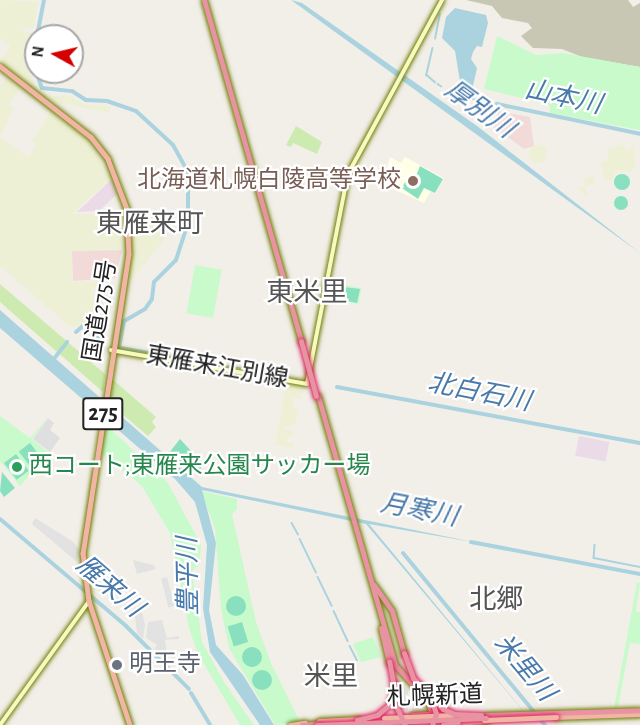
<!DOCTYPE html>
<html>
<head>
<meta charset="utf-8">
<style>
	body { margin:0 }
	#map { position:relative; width:640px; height:725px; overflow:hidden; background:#f2efe9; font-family:"Alegreya Sans","Noto Sans JP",sans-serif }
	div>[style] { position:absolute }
	.residential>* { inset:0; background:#e0dfdf }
	.commercial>* { inset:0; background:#f2dad9 }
	.industrial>* { inset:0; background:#ebdbe8; transform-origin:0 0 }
	.education>* { inset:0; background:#ffffe5 }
	.construction>* { inset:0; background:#c7c7b4 }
	.farmland>* { inset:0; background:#eef0d5 }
	.round { border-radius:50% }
	.grass>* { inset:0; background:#cdebb0 }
	.park>* { inset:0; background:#c8facc; transform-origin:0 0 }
	.pitch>* { inset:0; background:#88e0be; transform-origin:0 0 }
	.parking>* { inset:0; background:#e2e2e2; transform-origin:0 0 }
	.water>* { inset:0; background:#aad3df }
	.pier>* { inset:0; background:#fff }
	.stream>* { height:1.5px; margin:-0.75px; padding:0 0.75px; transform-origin:0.75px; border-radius:0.75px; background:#aad3df }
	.river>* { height:4px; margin:-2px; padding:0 2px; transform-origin:2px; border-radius:2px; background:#aad3df }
	.roads { filter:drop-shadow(0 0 2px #707d05) drop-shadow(0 0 2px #707d05) }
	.secondary>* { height:4px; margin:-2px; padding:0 2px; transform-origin:2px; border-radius:2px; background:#f7fabf }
	.trunk>* { height:4.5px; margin:-2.25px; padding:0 2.25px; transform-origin:2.25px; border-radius:2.25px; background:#f2b4a3 }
	.motorway>* { height:5px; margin:-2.5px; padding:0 2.5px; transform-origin:2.5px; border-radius:2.5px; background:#e892a2 }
	.bridges { filter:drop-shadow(0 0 2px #dc2a67) drop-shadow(0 0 2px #dc2a67) }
	.trunk-bridge>* { height:4.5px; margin:-2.25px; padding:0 2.25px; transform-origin:2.25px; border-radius:2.25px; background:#f2b4a3 }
	.motorway-bridge>* { height:5px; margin:-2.5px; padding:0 2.5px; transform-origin:2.5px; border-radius:2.5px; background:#e892a2 }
	.dots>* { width:16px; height:16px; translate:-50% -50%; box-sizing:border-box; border:3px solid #fff; border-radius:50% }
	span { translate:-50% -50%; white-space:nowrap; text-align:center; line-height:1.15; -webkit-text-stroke:4.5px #fff; paint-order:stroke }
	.shield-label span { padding:2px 4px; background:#fff; border:2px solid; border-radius:4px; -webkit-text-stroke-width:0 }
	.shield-label { font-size:22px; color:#222; font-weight:700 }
	.education-label { font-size:24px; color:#785e54 }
	.right { translate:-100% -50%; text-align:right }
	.street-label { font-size:24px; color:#222 }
	.leisure-label { font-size:24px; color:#27864d }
	.left { translate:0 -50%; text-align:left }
	.worship-label { font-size:24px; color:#5b616d }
	.water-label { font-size:26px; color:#4a7aab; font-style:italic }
	.quarter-label { font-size:27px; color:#555 }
	.north { position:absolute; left:24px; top:24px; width:60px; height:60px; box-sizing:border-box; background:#fff; border:2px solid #a7a7a7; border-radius:50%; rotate:278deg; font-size:16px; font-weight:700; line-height:24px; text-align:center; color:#222 }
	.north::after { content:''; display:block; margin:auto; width:21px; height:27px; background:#d40000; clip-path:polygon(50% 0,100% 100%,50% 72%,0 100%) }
</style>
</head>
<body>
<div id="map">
	<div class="residential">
		<i style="clip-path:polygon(48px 418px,54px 423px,50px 430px,60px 438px,50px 452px,33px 439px)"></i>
	</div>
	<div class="commercial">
		<i style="clip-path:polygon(498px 111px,530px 117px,534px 146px,524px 149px,494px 127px)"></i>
		<i style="clip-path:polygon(122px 250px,115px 278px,73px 281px,72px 251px)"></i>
	</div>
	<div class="industrial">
		<i style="clip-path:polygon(112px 179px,117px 194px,99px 211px,77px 212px)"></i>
		<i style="left:579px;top:436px;width:31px;height:20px;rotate:11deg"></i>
	</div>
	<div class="education">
		<i style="clip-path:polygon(390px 157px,401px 163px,405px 157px,444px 178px,435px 194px,431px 191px,424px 203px,382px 184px)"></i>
	</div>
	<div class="construction">
		<i style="clip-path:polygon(466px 0,628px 0,633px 7px,640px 3px,640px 67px,582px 57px,562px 49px,533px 48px,521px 36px,532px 28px,528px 23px,502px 18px,492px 6px)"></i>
	</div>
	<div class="farmland">
		<i style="clip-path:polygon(0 0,38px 2px,34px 29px,24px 27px,23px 32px,34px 33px,31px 75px,36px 89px,49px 96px,69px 96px,87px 105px,111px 106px,109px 113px,51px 101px,0 62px,10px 46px,0 38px)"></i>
		<i style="clip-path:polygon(6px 77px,21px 87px,9px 104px,14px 108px,0 137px,28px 157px,37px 144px,32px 140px,52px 110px,84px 136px,112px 178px,72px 214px,123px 214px,123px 249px,72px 251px,72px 282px,102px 280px,102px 286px,91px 289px,99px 314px,90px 323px,70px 327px,0 266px,0 86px)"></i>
		<i style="clip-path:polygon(633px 139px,636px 164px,632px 172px,616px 170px,612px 180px,604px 180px,601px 162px,608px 160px,607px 149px,624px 144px,626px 151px,631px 149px)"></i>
		<i class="round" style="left:529px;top:145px;width:18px;height:18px"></i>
		<i style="clip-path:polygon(594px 176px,595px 184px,585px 186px,587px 197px,577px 187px,585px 186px,584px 179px)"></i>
		<i style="clip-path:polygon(174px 211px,162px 243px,129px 282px,132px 213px)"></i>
		<i style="clip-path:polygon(286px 382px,304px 385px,301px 399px,292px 398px,294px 408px,298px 409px,296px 423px,282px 429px,296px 432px,284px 441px,294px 444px,293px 448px,275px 445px)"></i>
	</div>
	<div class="grass">
		<i style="clip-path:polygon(296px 126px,322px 142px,317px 154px,293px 143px,291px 147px,286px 145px)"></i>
		<i style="clip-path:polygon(0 284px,105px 374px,103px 392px,0 302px)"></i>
		<i style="clip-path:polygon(111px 378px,156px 417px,152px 422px,156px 427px,148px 436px,107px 401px)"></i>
	</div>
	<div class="park">
		<i style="clip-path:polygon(497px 36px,536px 55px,563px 53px,640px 67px,640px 130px,550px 113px,550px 105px,484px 89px)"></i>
		<i style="left:195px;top:265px;width:27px;height:49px;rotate:10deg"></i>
		<i style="left:329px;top:282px;width:33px;height:16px;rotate:11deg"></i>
		<i style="clip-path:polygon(0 416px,30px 438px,48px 417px,32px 439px,49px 453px,20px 486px,0 461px)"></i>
		<i style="clip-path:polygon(102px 421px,168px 483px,201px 545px,199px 565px,192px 571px,202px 642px,224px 682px,254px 725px,240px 725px,197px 652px,189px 628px,170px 533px,142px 486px,98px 451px)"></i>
		<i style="clip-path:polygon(201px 491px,237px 499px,237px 509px,232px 514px,256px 622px,271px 663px,300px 722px,275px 725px,229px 648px,221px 608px,215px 529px)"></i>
		<i style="clip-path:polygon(637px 582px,640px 583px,636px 611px,640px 612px,640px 644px,630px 643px,618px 708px,614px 708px)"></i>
		<i style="clip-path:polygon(373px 637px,381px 657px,361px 662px,353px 644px)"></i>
	</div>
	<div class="pitch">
		<i style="clip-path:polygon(420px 166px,443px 179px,435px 193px,424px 188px,418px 199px,402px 188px,409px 174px,416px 176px)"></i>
		<i class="round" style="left:614px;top:174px;width:16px;height:16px"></i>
		<i class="round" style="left:614px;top:196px;width:14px;height:14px"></i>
		<i style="clip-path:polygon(335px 286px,360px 289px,357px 303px,333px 298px)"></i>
		<i style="clip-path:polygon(180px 439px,204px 465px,196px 473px,169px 453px)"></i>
		<i style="left:30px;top:443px;width:21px;height:14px;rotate:53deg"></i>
		<i style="left:16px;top:454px;width:21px;height:15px;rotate:53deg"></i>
		<i style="clip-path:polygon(2px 472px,15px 488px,4px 497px,0 491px)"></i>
		<i class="round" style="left:226px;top:596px;width:20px;height:20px"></i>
		<i style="left:242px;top:622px;width:21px;height:15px;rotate:73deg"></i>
		<i class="round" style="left:242px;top:647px;width:20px;height:20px"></i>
		<i class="round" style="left:252px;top:670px;width:20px;height:20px"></i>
	</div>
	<div class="parking">
		<i style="clip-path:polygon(35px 518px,72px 541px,79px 549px,77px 562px,32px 524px)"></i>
		<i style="clip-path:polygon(133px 560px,153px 565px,156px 569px,137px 574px)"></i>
		<i style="left:167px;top:577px;width:30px;height:6px;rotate:76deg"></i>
		<i style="clip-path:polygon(141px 607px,145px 625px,143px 639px,137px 633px,134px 608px)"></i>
		<i style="clip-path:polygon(162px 620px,167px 638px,179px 636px,179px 639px,165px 640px,168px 661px,154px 649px,157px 645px,146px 638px,148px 622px)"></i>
		<i style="clip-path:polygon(398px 679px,408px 690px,408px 711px,398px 709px)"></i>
		<i style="clip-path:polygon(415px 694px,422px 701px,426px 711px,412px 712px)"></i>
	</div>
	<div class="water">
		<i style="clip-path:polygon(291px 0,302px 3px,477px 126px,640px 253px)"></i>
		<i style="clip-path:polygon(455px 8px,486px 15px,488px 23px,482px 47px,477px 46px,473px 52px,471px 59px,477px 68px,471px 95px,460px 81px,455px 51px,442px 38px,446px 17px)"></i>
		<i style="clip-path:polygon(0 310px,202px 487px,478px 543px,369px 524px,535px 725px,366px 524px,202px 490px,216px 543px,209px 610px,216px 645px,243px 675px,274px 725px,260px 725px,210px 652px,203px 608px,207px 545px,195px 502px,175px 479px,0 328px)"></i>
		<i style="clip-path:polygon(119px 345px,121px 346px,305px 379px,117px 348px)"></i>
	</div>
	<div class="pier">
		<i style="clip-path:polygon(109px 356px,114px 356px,95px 471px,91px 471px)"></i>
	</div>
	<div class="stream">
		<i style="left:435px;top:39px;width:25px;rotate:-79deg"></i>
		<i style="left:433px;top:48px;width:28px;rotate:103deg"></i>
		<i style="left:427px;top:75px;width:11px;rotate:41deg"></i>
		<i style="left:438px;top:84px;width:4px;rotate:34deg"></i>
		<i style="left:470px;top:98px;width:25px;rotate:16deg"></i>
		<i style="left:292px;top:523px;width:13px;rotate:61deg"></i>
		<i style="left:300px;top:539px;width:37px;rotate:64deg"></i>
		<i style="left:595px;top:545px;width:13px;rotate:94deg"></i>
		<i style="left:594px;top:558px;width:47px;rotate:11.1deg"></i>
		<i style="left:318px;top:577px;width:32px;rotate:64deg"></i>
		<i style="left:334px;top:611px;width:33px;rotate:65deg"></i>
		<i style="left:350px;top:646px;width:16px;rotate:63deg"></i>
	</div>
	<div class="river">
		<i style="left:37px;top:36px;width:37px;rotate:-79deg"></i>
		<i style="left:36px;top:44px;width:25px;rotate:92deg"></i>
		<i style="left:35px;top:69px;width:20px;rotate:70deg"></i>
		<i style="left:42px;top:88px;width:30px;rotate:6deg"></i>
		<i style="left:72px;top:91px;width:17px;rotate:33deg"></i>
		<i style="left:86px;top:100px;width:21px;rotate:3deg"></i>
		<i style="left:107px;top:101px;width:31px;rotate:19deg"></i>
		<i style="left:136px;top:111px;width:50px;rotate:42.6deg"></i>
		<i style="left:173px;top:145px;width:31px;rotate:61deg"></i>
		<i style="left:188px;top:172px;width:51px;rotate:90deg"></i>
		<i style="left:188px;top:223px;width:39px;rotate:108deg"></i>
		<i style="left:176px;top:260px;width:31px;rotate:135deg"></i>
		<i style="left:154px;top:282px;width:17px;rotate:97deg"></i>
		<i style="left:152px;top:299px;width:12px;rotate:125deg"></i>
		<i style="left:145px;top:309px;width:24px;rotate:150deg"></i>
		<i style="left:124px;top:321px;width:26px;rotate:101deg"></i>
		<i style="left:484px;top:119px;width:20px;rotate:-49deg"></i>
		<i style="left:497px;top:104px;width:146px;rotate:11.8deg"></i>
		<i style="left:76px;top:332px;width:9px;rotate:-41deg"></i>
		<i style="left:83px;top:326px;width:27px;rotate:39deg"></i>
		<i style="left:53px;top:360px;width:23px;rotate:-52deg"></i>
		<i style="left:337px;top:387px;width:308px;rotate:10.5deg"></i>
		<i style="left:0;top:519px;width:165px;rotate:40.3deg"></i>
		<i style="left:126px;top:626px;width:89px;rotate:45deg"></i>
		<i style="left:471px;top:542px;width:172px;rotate:10.7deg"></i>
		<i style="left:403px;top:553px;width:223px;rotate:50.5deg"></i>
		<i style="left:191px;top:693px;width:37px;rotate:59deg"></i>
	</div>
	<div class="roads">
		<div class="secondary">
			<i style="left:111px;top:350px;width:199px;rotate:9.8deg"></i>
			<i style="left:307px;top:384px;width:214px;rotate:-79deg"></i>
			<i style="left:348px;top:174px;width:198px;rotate:-61.6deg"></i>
			<i style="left:0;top:725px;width:153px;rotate:-54.3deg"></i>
		</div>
		<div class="trunk">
			<i style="left:0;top:66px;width:115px;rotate:38deg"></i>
			<i style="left:91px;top:137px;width:28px;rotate:52deg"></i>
			<i style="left:108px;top:159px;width:53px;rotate:69.2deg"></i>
			<i style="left:127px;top:209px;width:45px;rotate:87.5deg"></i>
			<i style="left:129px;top:254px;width:303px;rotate:98.7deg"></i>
			<i style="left:83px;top:553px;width:48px;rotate:82.9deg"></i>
			<i style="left:89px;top:601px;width:131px;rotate:71.7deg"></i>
			<i style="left:412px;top:715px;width:36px;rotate:-3deg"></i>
			<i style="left:556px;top:717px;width:84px;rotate:-2deg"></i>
			<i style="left:319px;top:721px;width:40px;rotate:-2.9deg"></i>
			<i style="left:457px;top:723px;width:30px;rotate:-4deg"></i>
			<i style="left:290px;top:725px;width:15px;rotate:-8deg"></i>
			<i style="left:407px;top:725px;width:38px;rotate:-2deg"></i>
		</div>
		<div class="motorway">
			<i style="left:204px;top:0;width:355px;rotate:74.1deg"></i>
			<i style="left:318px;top:396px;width:280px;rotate:74deg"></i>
			<i style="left:395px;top:665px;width:47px;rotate:47.6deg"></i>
			<i style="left:427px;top:700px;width:14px;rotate:69deg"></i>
			<i style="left:374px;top:585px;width:32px;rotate:55deg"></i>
			<i style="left:392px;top:611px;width:44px;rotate:74.1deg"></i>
			<i style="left:381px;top:628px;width:36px;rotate:77deg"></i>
			<i style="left:395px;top:683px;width:23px;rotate:88deg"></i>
			<i style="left:485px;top:715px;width:155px;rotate:-1.8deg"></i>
			<i style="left:302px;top:725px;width:19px;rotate:-6deg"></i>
		</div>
	</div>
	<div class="bridges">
		<div class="trunk-bridge">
			<i style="left:384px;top:718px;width:69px;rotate:-2.5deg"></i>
			<i style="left:484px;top:720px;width:72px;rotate:-2.4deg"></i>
		</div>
		<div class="motorway-bridge">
			<i style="left:301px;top:341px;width:57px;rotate:74.7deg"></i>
			<i style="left:404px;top:653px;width:27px;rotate:70deg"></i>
			<i style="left:413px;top:678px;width:43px;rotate:45.9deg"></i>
			<i style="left:443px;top:709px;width:12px;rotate:24deg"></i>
			<i style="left:454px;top:714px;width:27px;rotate:2deg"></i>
			<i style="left:396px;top:706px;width:21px;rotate:65deg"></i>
			<i style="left:357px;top:720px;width:21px;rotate:-14deg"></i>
			<i style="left:377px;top:715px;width:17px;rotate:-40deg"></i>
			<i style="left:390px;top:704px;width:16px;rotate:-76deg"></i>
			<i style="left:394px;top:688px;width:27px;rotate:-100deg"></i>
			<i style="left:317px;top:725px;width:169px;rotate:-2.4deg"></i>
			<i style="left:432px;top:725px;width:12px;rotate:-70deg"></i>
			<i style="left:436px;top:714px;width:10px;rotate:-107deg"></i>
			<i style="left:443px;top:725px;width:15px;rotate:-11deg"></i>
		</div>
	</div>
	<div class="dots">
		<i style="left:413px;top:181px;background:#8d6e63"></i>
		<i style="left:17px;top:467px;background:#2e9e5b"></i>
		<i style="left:117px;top:665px;background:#6b7280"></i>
	</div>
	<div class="shield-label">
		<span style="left:103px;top:414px">275</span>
	</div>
	<div class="education-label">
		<span class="right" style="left:401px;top:181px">北海道札幌白陵高等学校</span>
	</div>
	<div class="street-label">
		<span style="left:101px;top:311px;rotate:-81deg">国道275号</span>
		<span style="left:217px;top:368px;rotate:10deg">東雁来江別線</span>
		<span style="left:435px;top:697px;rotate:-2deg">札幌新道</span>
	</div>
	<div class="leisure-label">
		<span class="left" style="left:29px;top:467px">西コート;東雁来公園サッカー場</span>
	</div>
	<div class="worship-label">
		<span class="left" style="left:129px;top:665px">明王寺</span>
	</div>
	<div class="water-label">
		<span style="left:563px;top:98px;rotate:12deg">山本川</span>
		<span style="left:479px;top:110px;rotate:36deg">厚別川</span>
		<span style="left:479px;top:393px;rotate:11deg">北白石川</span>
		<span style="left:419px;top:511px;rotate:11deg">月寒川</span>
		<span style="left:189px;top:576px;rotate:-91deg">豊平川</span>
		<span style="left:109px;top:587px;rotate:41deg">雁来川</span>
		<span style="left:524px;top:668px;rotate:50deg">米里川</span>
	</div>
	<div class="quarter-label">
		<span style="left:150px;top:224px">東雁来町</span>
		<span style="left:307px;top:293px">東米里</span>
		<span style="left:496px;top:600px">北郷</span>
		<span style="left:331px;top:677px">米里</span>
	</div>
	<div class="north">N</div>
</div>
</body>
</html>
